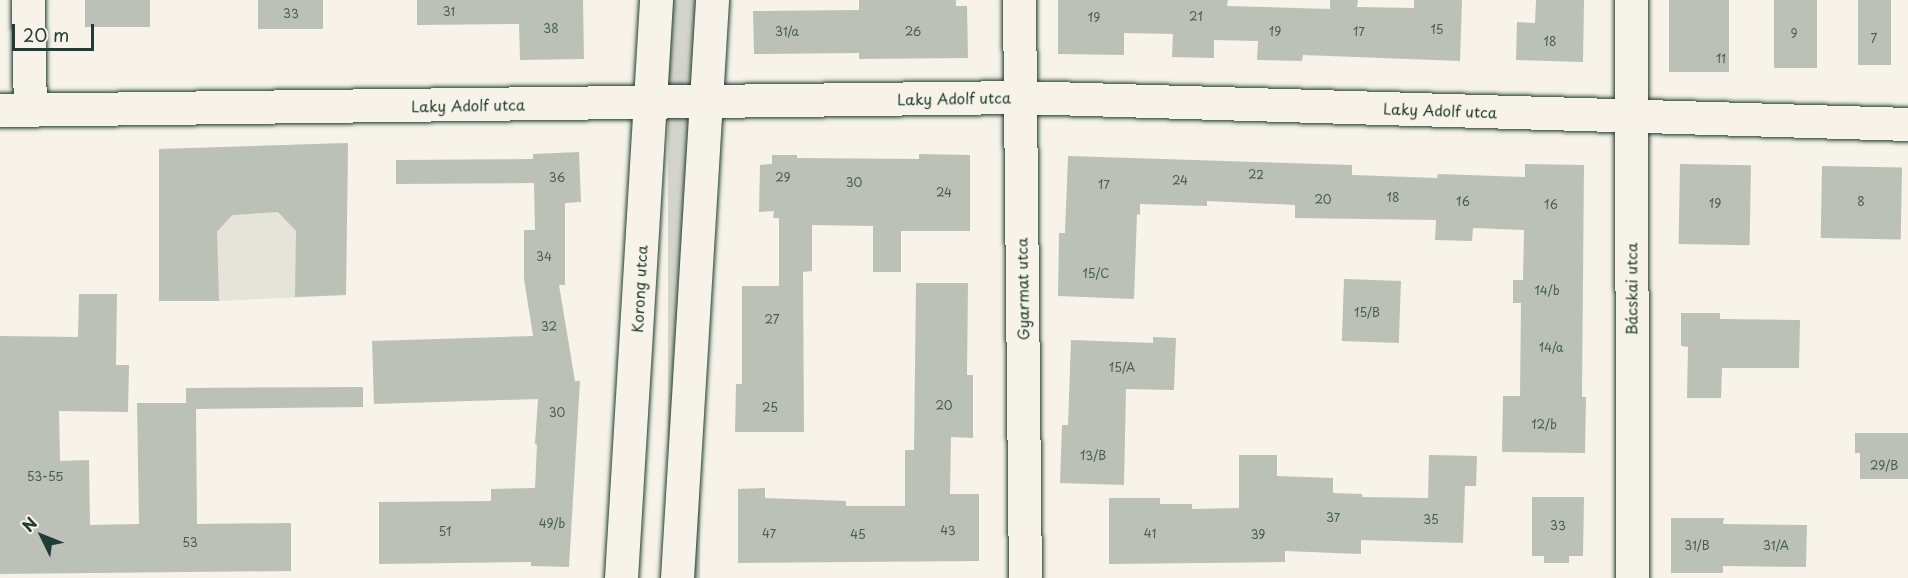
<!DOCTYPE html>
<html>
<head>
<meta charset="utf-8">
<style>
	body { margin:0 }
	#map { position:relative; width:1908px; height:578px; overflow:hidden; background:#f7f3e8; font-family:"Playpen Sans",sans-serif }
	div>[style] { position:absolute }
	.built>* { inset:0; background:#e5e4d9 }
	.green>* { inset:0; background:#d3d5ca; transform-origin:0 0 }
	.building>* { inset:0; background:#bbc1b6; transform-origin:0 0 }
	.roads { filter:drop-shadow(0 0 2px #1f3d34) drop-shadow(0 0 2px #1f3d34) }
	.minor>* { height:33px; margin:-16.5px; padding:0 16.5px; transform-origin:16.5px; border-radius:16.5px; background:#f7f3e8 }
	span { translate:-50% -50%; white-space:nowrap; text-align:center; line-height:1.15; -webkit-text-stroke:6px #f7f3e8; paint-order:stroke }
	.number-label { font-size:12px; color:#465e54 }
	.number-label span { -webkit-text-stroke-width:0 }
	.street-label { font-size:15px; color:#1f3d34 }
	.north { position:absolute; left:12px; top:506px; width:60px; height:60px; -webkit-text-stroke:4px #f7f3e8; paint-order:stroke; rotate:313deg; font-size:16px; font-weight:700; line-height:24px; text-align:center; color:#1f3d34 }
	.north::after { content:''; display:block; margin:auto; width:21px; height:27px; background:#1f3d34; clip-path:polygon(50% 0,100% 100%,50% 72%,0 100%) }
	.scale { position:absolute; left:12px; top:24px; width:82px; height:27px; box-sizing:border-box; border:3px solid #1f3d34; border-top:0; padding-left:8px; font-size:18px; line-height:21px; white-space:nowrap; color:#1f3d34; -webkit-text-stroke:4px #f7f3e8; paint-order:stroke }
</style>
</head>
<body>
<div id="map">
	<div class="built">
		<i style="clip-path:polygon(348px 143px,346px 295px,219px 301px,159px 301px,159px 149px)"></i>
	</div>
	<div class="green">
		<i style="left:668px;top:0;width:32px;height:579px"></i>
	</div>
	<div class="building">
		<i style="left:85px;top:0;width:65px;height:27px"></i>
		<i style="left:258px;top:0;width:65px;height:29px"></i>
		<i style="clip-path:polygon(417px 0,583px 0,584px 59px,520px 60px,519px 24px,417px 25px)"></i>
		<i style="clip-path:polygon(859px 0,956px 0,956px 6px,967px 6px,968px 58px,859px 59px,859px 53px,754px 54px,753px 11px,859px 10px)"></i>
		<i style="clip-path:polygon(1058px 0,1228px 0,1227px 6px,1330px 9px,1330px 0,1358px 0,1357px 7px,1414px 8px,1414px 0,1462px 0,1460px 61px,1303px 55px,1302px 61px,1257px 60px,1258px 41px,1214px 40px,1214px 58px,1172px 57px,1173px 34px,1124px 33px,1124px 55px,1058px 54px)"></i>
		<i style="clip-path:polygon(1536px 0,1584px 0,1583px 62px,1516px 60px,1517px 22px,1535px 23px)"></i>
		<i style="left:1669px;top:0;width:60px;height:72px"></i>
		<i style="left:1774px;top:0;width:43px;height:68px"></i>
		<i style="left:1858px;top:0;width:33px;height:65px"></i>
		<i style="clip-path:polygon(348px 143px,346px 295px,295px 297px,296px 231px,278px 212px,232px 215px,217px 232px,219px 301px,159px 301px,159px 149px)"></i>
		<i style="clip-path:polygon(579px 152px,581px 202px,565px 203px,565px 285px,559px 285px,575px 381px,580px 381px,569px 567px,531px 566px,531px 562px,379px 564px,379px 502px,491px 501px,491px 489px,535px 488px,537px 445px,535px 444px,538px 399px,374px 404px,372px 341px,533px 336px,524px 279px,524px 230px,535px 230px,534px 183px,396px 184px,396px 160px,533px 159px,533px 154px)"></i>
		<i style="clip-path:polygon(919px 154px,970px 155px,970px 231px,901px 231px,901px 272px,873px 272px,873px 226px,812px 225px,812px 271px,803px 272px,804px 432px,735px 432px,736px 384px,742px 384px,742px 286px,779px 286px,779px 218px,773px 218px,774px 211px,759px 212px,760px 165px,772px 164px,772px 155px,797px 155px,797px 158px,919px 159px)"></i>
		<i style="clip-path:polygon(1068px 156px,1352px 165px,1352px 175px,1437px 178px,1438px 174px,1525px 177px,1525px 164px,1584px 165px,1582px 397px,1586px 397px,1585px 453px,1502px 452px,1503px 396px,1520px 396px,1521px 303px,1513px 303px,1513px 280px,1523px 280px,1524px 230px,1473px 228px,1472px 241px,1435px 240px,1436px 220px,1295px 218px,1295px 205px,1207px 201px,1207px 206px,1140px 204px,1140px 215px,1137px 214px,1134px 299px,1058px 296px,1059px 233px,1065px 233px)"></i>
		<i style="left:1680px;top:164px;width:71px;height:80px;rotate:1deg"></i>
		<i style="left:1822px;top:166px;width:80px;height:72px;rotate:1deg"></i>
		<i style="left:1344px;top:279px;width:57px;height:62px;rotate:2deg"></i>
		<i style="clip-path:polygon(916px 283px,968px 283px,967px 375px,973px 375px,973px 438px,951px 437px,950px 494px,979px 494px,979px 561px,738px 563px,738px 489px,765px 488px,765px 498px,846px 501px,846px 506px,905px 506px,905px 450px,914px 450px)"></i>
		<i style="clip-path:polygon(79px 294px,117px 294px,116px 365px,129px 365px,128px 412px,59px 411px,60px 461px,89px 460px,90px 525px,139px 524px,137px 403px,186px 403px,186px 388px,363px 387px,363px 407px,196px 409px,197px 524px,291px 523px,291px 571px,0 574px,0 336px,78px 337px)"></i>
		<i style="clip-path:polygon(1681px 313px,1720px 313px,1720px 319px,1800px 320px,1799px 368px,1722px 368px,1721px 398px,1687px 398px,1688px 347px,1681px 346px)"></i>
		<i style="clip-path:polygon(1153px 337px,1176px 338px,1174px 390px,1126px 389px,1124px 485px,1060px 483px,1062px 425px,1068px 425px,1071px 340px,1153px 343px)"></i>
		<i style="clip-path:polygon(1855px 433px,1908px 433px,1908px 479px,1860px 479px,1860px 453px,1855px 453px)"></i>
		<i style="clip-path:polygon(1239px 455px,1277px 455px,1277px 476px,1333px 478px,1333px 493px,1362px 494px,1362px 497px,1428px 498px,1429px 455px,1477px 456px,1476px 486px,1465px 486px,1463px 543px,1361px 540px,1361px 554px,1285px 551px,1285px 562px,1109px 564px,1109px 498px,1160px 498px,1160px 504px,1192px 504px,1192px 509px,1239px 508px)"></i>
		<i style="clip-path:polygon(1532px 497px,1584px 497px,1583px 556px,1569px 556px,1569px 563px,1544px 563px,1544px 556px,1532px 556px)"></i>
		<i style="clip-path:polygon(1671px 518px,1724px 518px,1723px 524px,1807px 525px,1806px 567px,1723px 566px,1723px 573px,1671px 573px)"></i>
	</div>
	<div class="roads">
		<div class="minor">
			<i style="left:28px;top:0;width:110px;rotate:89deg"></i>
			<i style="left:1019px;top:0;width:578px;rotate:89.41deg"></i>
			<i style="left:1631px;top:0;width:578px;rotate:89.9deg"></i>
			<i style="left:0;top:110px;width:1020px;rotate:-0.73deg"></i>
			<i style="left:1020px;top:97px;width:888px;rotate:1.74deg"></i>
			<i style="left:621px;top:578px;width:579px;rotate:-86.53deg"></i>
			<i style="left:677px;top:578px;width:579px;rotate:-86.53deg"></i>
		</div>
	</div>
	<div class="number-label">
		<span style="left:449px;top:12px">31</span>
		<span style="left:291px;top:14px">33</span>
		<span style="left:1196px;top:17px">21</span>
		<span style="left:1094px;top:18px">19</span>
		<span style="left:551px;top:29px">38</span>
		<span style="left:1437px;top:30px">15</span>
		<span style="left:787px;top:32px">31/a</span>
		<span style="left:913px;top:32px">26</span>
		<span style="left:1275px;top:32px">19</span>
		<span style="left:1359px;top:32px">17</span>
		<span style="left:1794px;top:34px">9</span>
		<span style="left:1874px;top:39px">7</span>
		<span style="left:1550px;top:42px">18</span>
		<span style="left:1721px;top:59px">11</span>
		<span style="left:1256px;top:175px">22</span>
		<span style="left:557px;top:178px">36</span>
		<span style="left:783px;top:178px">29</span>
		<span style="left:1180px;top:181px">24</span>
		<span style="left:854px;top:183px">30</span>
		<span style="left:1104px;top:185px">17</span>
		<span style="left:944px;top:193px">24</span>
		<span style="left:1393px;top:198px">18</span>
		<span style="left:1323px;top:200px">20</span>
		<span style="left:1463px;top:202px">16</span>
		<span style="left:1861px;top:202px">8</span>
		<span style="left:1715px;top:204px">19</span>
		<span style="left:1551px;top:205px">16</span>
		<span style="left:544px;top:257px">34</span>
		<span style="left:1096px;top:274px">15/C</span>
		<span style="left:1547px;top:291px">14/b</span>
		<span style="left:1367px;top:313px">15/B</span>
		<span style="left:772px;top:320px">27</span>
		<span style="left:549px;top:327px">32</span>
		<span style="left:1551px;top:348px">14/a</span>
		<span style="left:1122px;top:368px">15/A</span>
		<span style="left:944px;top:406px">20</span>
		<span style="left:770px;top:408px">25</span>
		<span style="left:557px;top:413px">30</span>
		<span style="left:1544px;top:425px">12/b</span>
		<span style="left:1093px;top:456px">13/B</span>
		<span style="left:1884px;top:466px">29/B</span>
		<span style="left:45px;top:477px">53-55</span>
		<span style="left:1333px;top:518px">37</span>
		<span style="left:1431px;top:520px">35</span>
		<span style="left:552px;top:524px">49/b</span>
		<span style="left:1558px;top:526px">33</span>
		<span style="left:948px;top:531px">43</span>
		<span style="left:445px;top:532px">51</span>
		<span style="left:769px;top:534px">47</span>
		<span style="left:1150px;top:534px">41</span>
		<span style="left:858px;top:535px">45</span>
		<span style="left:1258px;top:535px">39</span>
		<span style="left:190px;top:543px">53</span>
		<span style="left:1697px;top:546px">31/B</span>
		<span style="left:1776px;top:546px">31/A</span>
	</div>
	<div class="street-label">
		<span style="left:954px;top:98px;rotate:-1deg">Laky Adolf utca</span>
		<span style="left:468px;top:105px;rotate:-1deg">Laky Adolf utca</span>
		<span style="left:1440px;top:110px;rotate:2deg">Laky Adolf utca</span>
		<span style="left:639px;top:289px;rotate:-87deg">Korong utca</span>
		<span style="left:1022px;top:289px;rotate:-91deg">Gyarmat utca</span>
		<span style="left:1631px;top:289px;rotate:-90deg">Bácskai utca</span>
	</div>
	<div class="north">N</div>
	<div class="scale">20 m</div>
</div>
</body>
</html>
